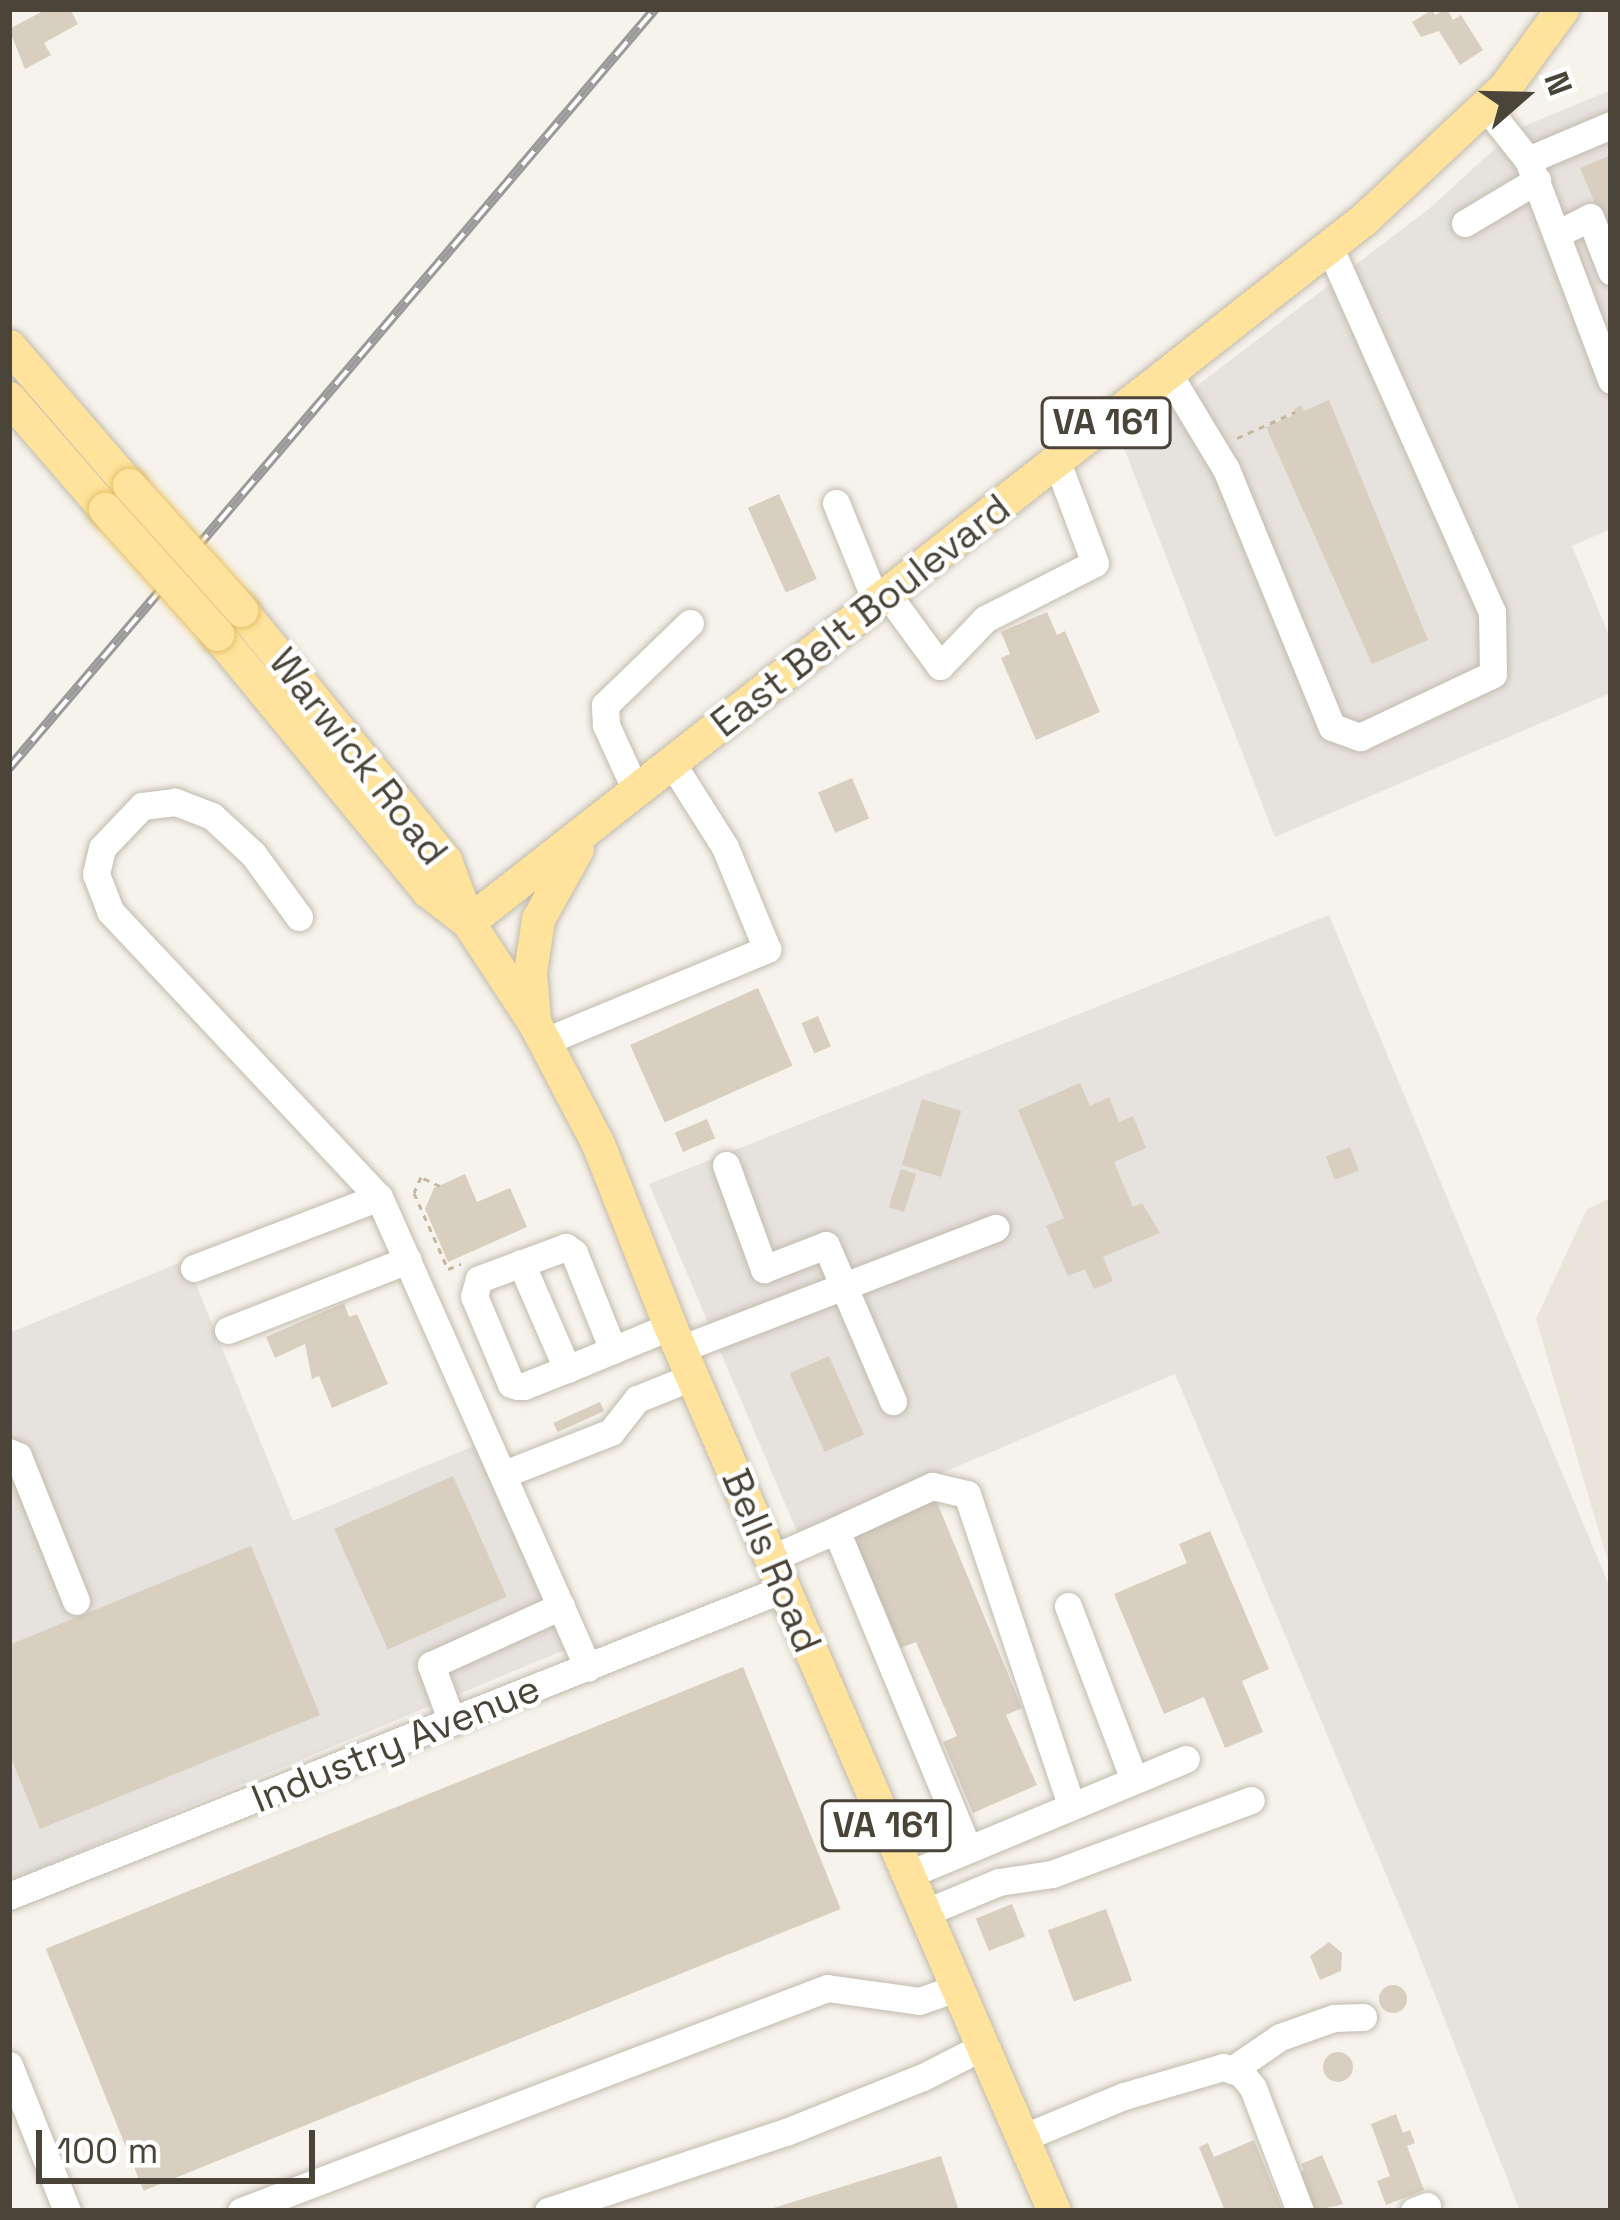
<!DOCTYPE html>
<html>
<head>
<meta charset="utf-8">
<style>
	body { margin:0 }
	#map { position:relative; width:1620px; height:2220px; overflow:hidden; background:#f6f3ec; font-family:"Space Grotesk",sans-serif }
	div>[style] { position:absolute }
	.residential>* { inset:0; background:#eae5da }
	.industrial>* { inset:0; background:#e6e2dd }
	.building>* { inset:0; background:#d8cfc1; transform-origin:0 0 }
	.round { border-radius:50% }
	.path>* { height:3px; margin-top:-1.5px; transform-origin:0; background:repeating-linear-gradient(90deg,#c4b79f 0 6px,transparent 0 12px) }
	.roads { filter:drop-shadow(0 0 3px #c2bbae) drop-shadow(0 0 3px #c2bbae) }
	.minor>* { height:27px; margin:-13.5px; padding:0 13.5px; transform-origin:13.5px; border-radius:13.5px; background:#fff }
	.major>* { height:33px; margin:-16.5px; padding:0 16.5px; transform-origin:16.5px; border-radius:16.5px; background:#ffe39c }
	.rail>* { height:10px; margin-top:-5px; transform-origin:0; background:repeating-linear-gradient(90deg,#fff 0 18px,#9a9a9a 0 36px); box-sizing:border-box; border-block:3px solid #9a9a9a }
	.bridges { filter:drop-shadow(0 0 3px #e6c16a) drop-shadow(0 0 3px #e6c16a) }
	.major-bridge>* { height:33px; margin:-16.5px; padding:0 16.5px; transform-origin:16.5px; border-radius:16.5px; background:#ffe39c }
	span { translate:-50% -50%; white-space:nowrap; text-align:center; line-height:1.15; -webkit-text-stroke:9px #fff; paint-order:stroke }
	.shield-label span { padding:3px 9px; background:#fff; border:3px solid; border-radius:9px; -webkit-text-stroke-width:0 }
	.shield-label { font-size:36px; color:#4b4439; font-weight:700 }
	.street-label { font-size:39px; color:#4b4439 }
	.frame { position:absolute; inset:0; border:12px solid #4b4439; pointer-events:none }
	.north { position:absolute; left:1464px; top:36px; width:120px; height:120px; -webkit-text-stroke:9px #fff; paint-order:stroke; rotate:70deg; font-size:33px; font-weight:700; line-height:48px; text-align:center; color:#4b4439 }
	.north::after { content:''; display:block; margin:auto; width:42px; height:54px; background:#4b4439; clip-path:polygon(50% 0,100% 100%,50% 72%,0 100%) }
	.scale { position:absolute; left:36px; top:2130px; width:279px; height:54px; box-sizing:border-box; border:6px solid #4b4439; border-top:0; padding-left:15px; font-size:36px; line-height:42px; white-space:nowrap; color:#4b4439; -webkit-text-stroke:9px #fff; paint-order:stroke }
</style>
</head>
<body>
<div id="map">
	<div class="residential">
		<i style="clip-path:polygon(1611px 1198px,1611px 1572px,1536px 1319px,1587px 1209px)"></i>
	</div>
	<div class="industrial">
		<i style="clip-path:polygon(1611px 90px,1611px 529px,1572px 546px,1611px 640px,1611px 693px,1275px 837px,1122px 443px,1430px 208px,1515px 130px)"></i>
		<i style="clip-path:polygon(1329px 915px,1611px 1590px,1611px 2211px,1520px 2211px,1411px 1934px,1175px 1374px,798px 1534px,649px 1184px)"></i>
		<i style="clip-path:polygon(186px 1260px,293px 1521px,481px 1443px,567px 1649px,9px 1881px,9px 1333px)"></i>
	</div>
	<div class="building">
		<i style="clip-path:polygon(47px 9px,70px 9px,78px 24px,44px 43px,51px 55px,25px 69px,9px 29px)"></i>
		<i style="clip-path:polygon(1447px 9px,1453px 20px,1461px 15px,1483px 50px,1460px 65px,1439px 31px,1421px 37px,1412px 22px,1432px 10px,1435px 15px)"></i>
		<i style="clip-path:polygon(1611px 155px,1611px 241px,1580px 168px)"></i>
		<i style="clip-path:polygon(1329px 400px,1428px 640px,1372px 664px,1266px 427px,1296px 414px,1294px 409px,1301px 405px,1304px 411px)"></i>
		<i style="left:779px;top:494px;width:93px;height:34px;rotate:66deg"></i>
		<i style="clip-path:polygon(1047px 612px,1057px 635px,1065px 631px,1100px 712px,1036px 740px,1001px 658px,1010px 654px,1001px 632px)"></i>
		<i style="left:852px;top:778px;width:44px;height:37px;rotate:67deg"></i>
		<i style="left:758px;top:988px;width:85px;height:140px;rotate:66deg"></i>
		<i style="left:818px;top:1016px;width:33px;height:18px;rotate:67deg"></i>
		<i style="clip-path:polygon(1080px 1083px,1090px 1106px,1109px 1097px,1119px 1122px,1133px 1116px,1146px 1148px,1114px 1162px,1133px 1207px,1142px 1203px,1160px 1233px,1103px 1257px,1113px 1281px,1094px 1289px,1085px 1269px,1068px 1276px,1046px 1226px,1064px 1218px,1018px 1110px)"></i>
		<i style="left:922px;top:1099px;width:41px;height:69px;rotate:17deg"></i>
		<i style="left:707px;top:1119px;width:21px;height:35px;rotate:67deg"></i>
		<i style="left:1350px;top:1147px;width:25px;height:26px;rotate:69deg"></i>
		<i style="left:901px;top:1169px;width:16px;height:40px;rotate:18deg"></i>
		<i style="clip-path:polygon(465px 1174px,477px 1202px,510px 1188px,527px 1227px,448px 1262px,425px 1209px,434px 1188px)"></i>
		<i style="clip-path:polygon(344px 1303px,349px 1317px,357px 1314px,388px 1384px,332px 1408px,319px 1376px,312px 1379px,305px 1344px,275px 1358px,266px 1337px)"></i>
		<i style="left:829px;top:1356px;width:86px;height:43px;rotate:66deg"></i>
		<i style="left:600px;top:1402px;width:10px;height:51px;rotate:66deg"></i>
		<i style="left:453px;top:1476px;width:132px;height:130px;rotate:66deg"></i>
		<i style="clip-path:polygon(934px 1495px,1022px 1708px,1006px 1715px,1037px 1785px,973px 1813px,943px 1742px,957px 1736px,916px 1642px,901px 1648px,850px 1531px)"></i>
		<i style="clip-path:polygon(1210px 1531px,1269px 1669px,1242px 1681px,1263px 1732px,1225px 1748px,1204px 1697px,1164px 1714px,1114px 1594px,1187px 1563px,1179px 1544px)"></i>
		<i style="clip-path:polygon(251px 1546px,320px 1715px,40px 1829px,9px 1753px,9px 1645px)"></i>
		<i style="left:743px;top:1667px;width:261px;height:752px;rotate:68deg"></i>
		<i style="left:1012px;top:1904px;width:35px;height:39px;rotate:68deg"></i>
		<i style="left:1106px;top:1909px;width:76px;height:62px;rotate:70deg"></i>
		<i style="clip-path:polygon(1329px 1942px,1342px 1953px,1341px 1971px,1320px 1980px,1310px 1956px)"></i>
		<i class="round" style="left:1379px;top:1985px;width:28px;height:28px"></i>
		<i class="round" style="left:1323px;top:2052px;width:30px;height:30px"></i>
		<i style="clip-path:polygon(1396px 2114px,1403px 2133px,1410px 2130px,1415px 2143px,1407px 2146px,1424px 2190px,1386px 2205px,1377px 2181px,1390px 2176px,1371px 2124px)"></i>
		<i style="clip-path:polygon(1254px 2140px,1283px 2211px,1225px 2211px,1199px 2147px,1208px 2143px,1214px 2157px)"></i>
		<i style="clip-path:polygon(1322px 2155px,1343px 2204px,1315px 2211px,1299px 2173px,1304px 2170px,1301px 2164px)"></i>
		<i style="clip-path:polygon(941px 2156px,959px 2211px,767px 2211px,767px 2210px)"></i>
	</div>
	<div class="path">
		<i style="left:1237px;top:438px;width:64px;rotate:-24.1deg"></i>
		<i style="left:440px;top:1186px;width:21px;rotate:-155deg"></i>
		<i style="left:421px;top:1177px;width:17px;rotate:114deg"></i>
		<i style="left:414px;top:1193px;width:83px;rotate:65.9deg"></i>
		<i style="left:448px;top:1269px;width:14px;rotate:-21deg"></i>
	</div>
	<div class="roads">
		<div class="minor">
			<i style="left:1486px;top:107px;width:68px;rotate:51.6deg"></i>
			<i style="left:1528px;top:160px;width:90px;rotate:-22.9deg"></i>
			<i style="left:1528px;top:160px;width:235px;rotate:69.3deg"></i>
			<i style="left:1465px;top:223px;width:84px;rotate:-30.8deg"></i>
			<i style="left:1557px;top:234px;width:37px;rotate:-27deg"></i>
			<i style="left:1590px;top:217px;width:58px;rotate:68.7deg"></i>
			<i style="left:1168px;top:373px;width:112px;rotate:58.9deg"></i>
			<i style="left:1226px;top:469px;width:279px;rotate:67.7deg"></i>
			<i style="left:1332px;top:727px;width:30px;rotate:20deg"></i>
			<i style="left:1360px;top:737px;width:147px;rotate:-25.3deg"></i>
			<i style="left:1493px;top:674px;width:62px;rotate:-90.9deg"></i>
			<i style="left:1492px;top:612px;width:401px;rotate:-114deg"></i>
			<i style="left:836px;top:503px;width:109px;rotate:67.9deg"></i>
			<i style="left:888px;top:595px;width:88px;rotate:53.8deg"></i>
			<i style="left:940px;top:666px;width:65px;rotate:-46.2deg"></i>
			<i style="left:985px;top:619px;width:123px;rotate:-27deg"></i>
			<i style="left:1095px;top:563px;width:108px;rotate:-110.6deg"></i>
			<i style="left:637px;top:793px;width:75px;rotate:-114.5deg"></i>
			<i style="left:606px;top:725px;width:20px;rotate:-93deg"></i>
			<i style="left:605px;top:705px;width:118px;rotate:-44deg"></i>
			<i style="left:299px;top:917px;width:78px;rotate:-126.1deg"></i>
			<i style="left:253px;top:854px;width:56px;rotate:-137.2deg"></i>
			<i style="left:212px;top:816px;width:40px;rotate:-159deg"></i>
			<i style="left:175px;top:802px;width:33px;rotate:173deg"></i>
			<i style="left:142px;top:806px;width:58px;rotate:133.6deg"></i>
			<i style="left:102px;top:848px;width:27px;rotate:103deg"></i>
			<i style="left:96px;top:874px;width:40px;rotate:69deg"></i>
			<i style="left:110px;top:911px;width:393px;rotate:46.8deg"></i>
			<i style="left:379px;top:1197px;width:515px;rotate:66.07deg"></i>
			<i style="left:543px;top:1042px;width:243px;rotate:-22.5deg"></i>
			<i style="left:767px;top:949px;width:110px;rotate:-112.4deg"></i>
			<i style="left:725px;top:847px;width:97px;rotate:-122.4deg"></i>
			<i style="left:726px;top:1165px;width:111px;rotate:69.9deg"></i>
			<i style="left:764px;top:1269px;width:66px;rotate:-21.2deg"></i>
			<i style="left:826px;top:1245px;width:170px;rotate:66.8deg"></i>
			<i style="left:521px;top:1263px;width:116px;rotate:66.5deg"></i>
			<i style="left:194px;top:1268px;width:198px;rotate:-21deg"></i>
			<i style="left:228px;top:1330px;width:193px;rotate:-21.3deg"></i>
			<i style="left:680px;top:1349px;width:338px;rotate:-21deg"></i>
			<i style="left:613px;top:1350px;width:105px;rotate:-111.9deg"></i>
			<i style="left:574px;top:1253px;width:10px;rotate:-143deg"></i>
			<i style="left:566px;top:1247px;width:93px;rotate:159.8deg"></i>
			<i style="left:479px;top:1279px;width:18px;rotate:106deg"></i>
			<i style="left:474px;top:1296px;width:95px;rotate:67.2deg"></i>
			<i style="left:511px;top:1384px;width:7px;rotate:16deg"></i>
			<i style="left:518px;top:1386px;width:6px"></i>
			<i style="left:524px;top:1386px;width:46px;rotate:-21.6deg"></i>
			<i style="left:567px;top:1369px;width:81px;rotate:-22.5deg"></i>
			<i style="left:642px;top:1338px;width:30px;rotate:-23deg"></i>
			<i style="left:9px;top:1452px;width:10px;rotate:24deg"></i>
			<i style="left:18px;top:1456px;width:156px;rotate:68.2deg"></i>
			<i style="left:504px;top:1474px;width:115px;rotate:-21.4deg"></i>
			<i style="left:611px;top:1432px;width:42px;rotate:-51.8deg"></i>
			<i style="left:637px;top:1399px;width:59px;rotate:-21.8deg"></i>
			<i style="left:836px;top:1530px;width:106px;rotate:-24.6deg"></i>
			<i style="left:932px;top:1486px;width:36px;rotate:13deg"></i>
			<i style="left:967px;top:1494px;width:328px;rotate:71.5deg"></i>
			<i style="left:770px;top:1559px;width:72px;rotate:-23.7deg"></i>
			<i style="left:836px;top:1530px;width:344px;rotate:67.5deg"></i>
			<i style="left:1068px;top:1606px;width:186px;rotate:69.2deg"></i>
			<i style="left:452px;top:1722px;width:61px;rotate:-110.2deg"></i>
			<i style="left:431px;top:1665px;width:143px;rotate:-24.4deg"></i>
			<i style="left:907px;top:1875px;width:302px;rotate:-22.6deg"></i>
			<i style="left:9px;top:1896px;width:833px;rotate:-21.64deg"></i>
			<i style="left:924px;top:1913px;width:81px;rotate:-22.5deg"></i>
			<i style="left:999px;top:1882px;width:54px;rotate:-8.6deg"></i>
			<i style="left:1052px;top:1874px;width:212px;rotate:-20.4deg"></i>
			<i style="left:9px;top:2065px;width:157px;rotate:68.3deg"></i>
			<i style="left:1232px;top:2070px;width:58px;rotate:-34.5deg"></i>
			<i style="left:1280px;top:2037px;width:57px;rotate:-19.4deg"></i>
			<i style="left:1334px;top:2018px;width:29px;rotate:-2deg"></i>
			<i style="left:1022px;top:2138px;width:110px;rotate:-22.4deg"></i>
			<i style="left:1124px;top:2096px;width:103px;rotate:-16.3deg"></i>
			<i style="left:1223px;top:2067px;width:19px;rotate:18deg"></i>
			<i style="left:1241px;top:2073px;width:19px;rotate:51deg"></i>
			<i style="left:1253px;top:2088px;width:132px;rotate:69.1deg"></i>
			<i style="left:241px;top:2211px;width:627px;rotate:-20.83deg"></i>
			<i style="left:827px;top:1988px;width:93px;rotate:8deg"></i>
			<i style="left:919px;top:2001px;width:40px;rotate:-18.9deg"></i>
			<i style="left:548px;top:2211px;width:251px;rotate:-18.4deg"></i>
			<i style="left:786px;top:2132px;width:148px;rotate:-21.9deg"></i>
			<i style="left:923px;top:2077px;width:66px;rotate:-27deg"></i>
			<i style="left:1414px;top:2211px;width:14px;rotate:-21deg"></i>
		</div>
		<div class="major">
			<i style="left:9px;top:346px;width:184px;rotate:49.2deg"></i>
			<i style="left:9px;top:398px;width:147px;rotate:49.1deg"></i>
			<i style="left:241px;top:610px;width:323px;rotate:50.8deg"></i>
			<i style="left:445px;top:860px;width:66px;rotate:69.6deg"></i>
			<i style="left:468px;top:922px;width:122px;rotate:56.7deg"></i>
			<i style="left:535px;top:1024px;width:136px;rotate:62.3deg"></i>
			<i style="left:598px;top:1144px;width:196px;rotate:68.4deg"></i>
			<i style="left:670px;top:1326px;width:965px;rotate:66.54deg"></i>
			<i style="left:217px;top:634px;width:333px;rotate:50.6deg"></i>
			<i style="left:428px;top:891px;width:49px;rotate:37.6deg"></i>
			<i style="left:468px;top:922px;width:1139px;rotate:-38.12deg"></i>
			<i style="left:1364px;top:219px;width:193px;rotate:-43.1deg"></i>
			<i style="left:1505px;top:87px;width:97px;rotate:-53.8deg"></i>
			<i style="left:534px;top:1020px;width:48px;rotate:-94.8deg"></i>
			<i style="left:530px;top:972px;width:54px;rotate:-81.4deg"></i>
			<i style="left:538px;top:919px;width:80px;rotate:-60.9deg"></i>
		</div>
	</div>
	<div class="rail">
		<i style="left:9px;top:768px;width:997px;rotate:-49.6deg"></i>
	</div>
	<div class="bridges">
		<div class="major-bridge">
			<i style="left:129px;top:485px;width:168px;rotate:48.1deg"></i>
			<i style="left:105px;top:509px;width:168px;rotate:48.1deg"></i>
		</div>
	</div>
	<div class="shield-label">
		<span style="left:1106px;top:423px">VA 161</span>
		<span style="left:886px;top:1826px">VA 161</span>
	</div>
	<div class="street-label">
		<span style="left:861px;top:616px;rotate:-38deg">East Belt Boulevard</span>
		<span style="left:358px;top:757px;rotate:52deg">Warwick Road</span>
		<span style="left:771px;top:1561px;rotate:67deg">Bells Road</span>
		<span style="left:396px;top:1744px;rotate:-22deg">Industry Avenue</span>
	</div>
	<div class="frame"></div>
	<div class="north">N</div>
	<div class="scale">100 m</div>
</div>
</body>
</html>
